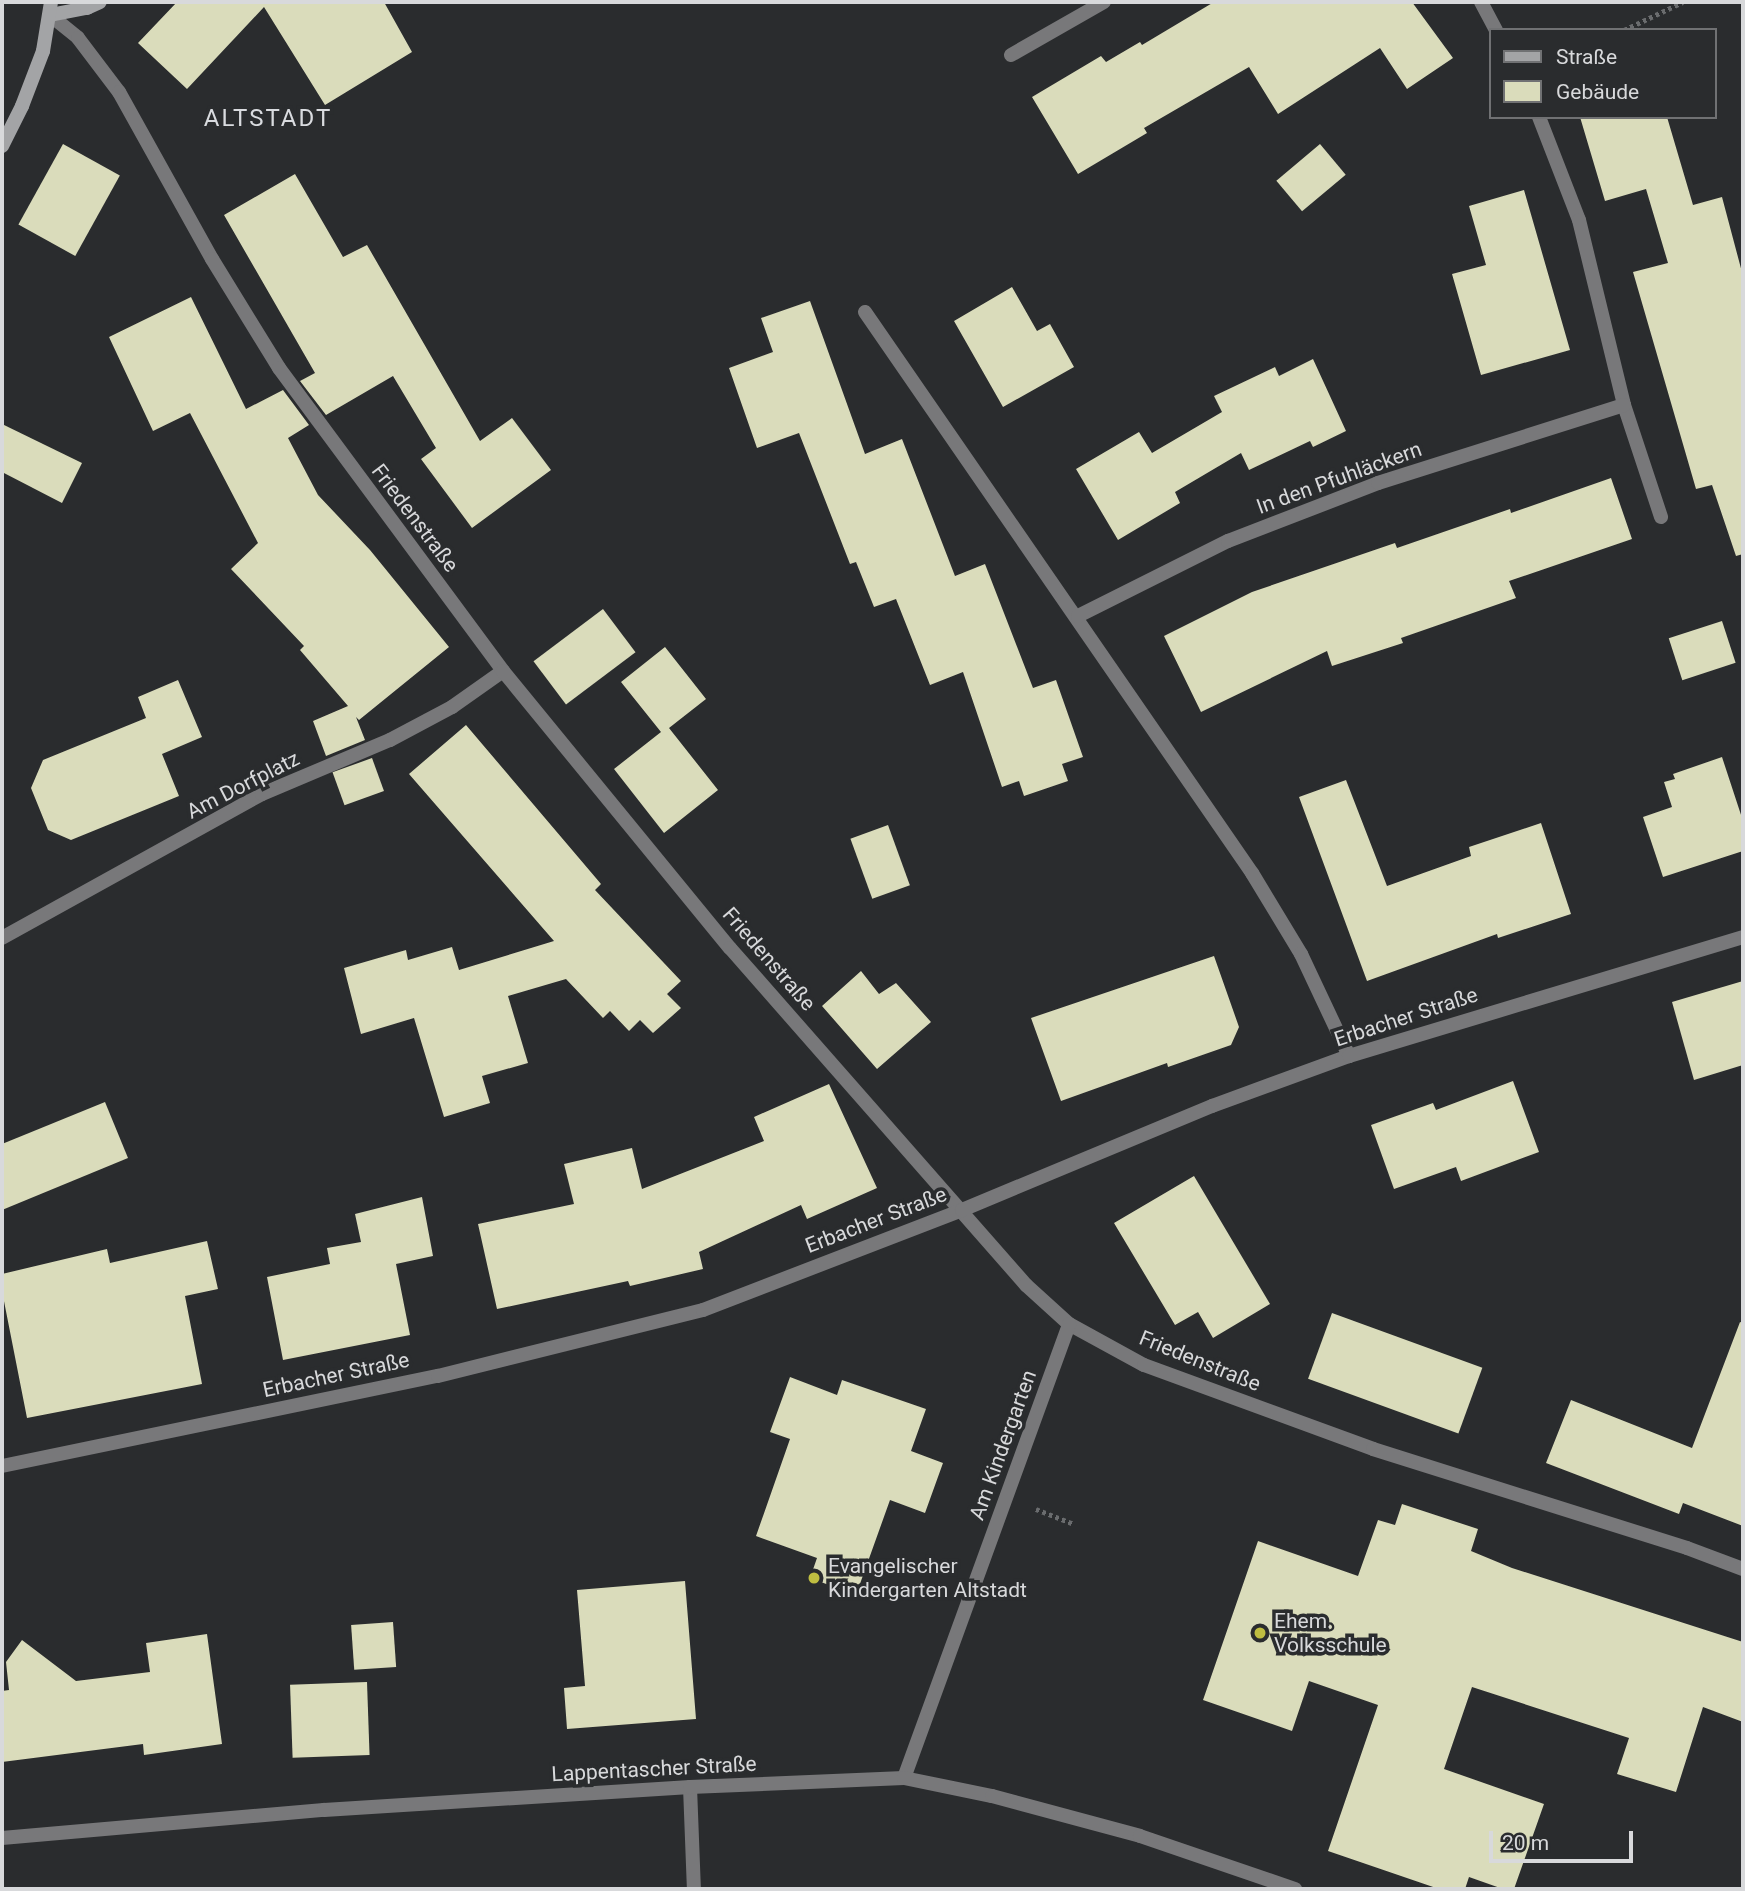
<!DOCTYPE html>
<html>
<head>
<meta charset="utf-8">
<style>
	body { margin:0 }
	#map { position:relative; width:1745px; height:1891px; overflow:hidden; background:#2a2c2e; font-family:Roboto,sans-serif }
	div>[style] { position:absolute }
	.building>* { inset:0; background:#dadcbb; transform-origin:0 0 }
	.path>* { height:4.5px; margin-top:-2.25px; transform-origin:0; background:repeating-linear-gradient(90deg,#6a6c6e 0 3.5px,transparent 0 7px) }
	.lane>* { height:14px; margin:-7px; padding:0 7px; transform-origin:7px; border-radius:7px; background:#78787a }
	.street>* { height:14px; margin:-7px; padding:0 7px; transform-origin:7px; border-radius:7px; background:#78787a }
	.secondary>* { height:14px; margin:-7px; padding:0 7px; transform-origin:7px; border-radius:7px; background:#a3a4a6 }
	.dots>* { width:19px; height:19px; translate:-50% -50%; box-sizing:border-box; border:4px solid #2a2c2e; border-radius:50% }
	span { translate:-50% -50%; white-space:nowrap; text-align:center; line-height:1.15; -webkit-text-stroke:7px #2a2c2e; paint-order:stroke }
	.street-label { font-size:21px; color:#d8d9db }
	.poi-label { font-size:21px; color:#d8d9db }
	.left { translate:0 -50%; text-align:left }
	.quarter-label { font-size:24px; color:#d9dbdf; letter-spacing:2px }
	.frame { position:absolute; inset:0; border:4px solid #d8d9db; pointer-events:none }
	.legend { position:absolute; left:1489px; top:28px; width:228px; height:91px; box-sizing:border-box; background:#2a2c2e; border:2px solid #707173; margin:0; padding:9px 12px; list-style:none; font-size:21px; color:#d8d9db }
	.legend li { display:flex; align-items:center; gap:14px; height:35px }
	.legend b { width:35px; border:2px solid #707173 }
	.scale { position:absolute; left:1489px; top:1831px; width:144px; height:32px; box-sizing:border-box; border:4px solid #d8d9db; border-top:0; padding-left:9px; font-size:21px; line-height:24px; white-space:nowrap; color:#d8d9db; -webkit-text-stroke:5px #2a2c2e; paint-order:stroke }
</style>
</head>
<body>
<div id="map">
	<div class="building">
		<i style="clip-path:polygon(177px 2px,384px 2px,412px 52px,325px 105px,264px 7px,187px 89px,138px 43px)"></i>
		<i style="clip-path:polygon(1214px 2px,1412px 2px,1453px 58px,1407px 89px,1380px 48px,1278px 114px,1249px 67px,1144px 128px,1147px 133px,1078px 174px,1032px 97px,1101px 56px,1106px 62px,1140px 42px,1142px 45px)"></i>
		<i style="clip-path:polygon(1580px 117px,1667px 117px,1693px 205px,1722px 197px,1743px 276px,1743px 554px,1736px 556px,1712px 485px,1696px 489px,1633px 272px,1668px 263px,1646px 189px,1605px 201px)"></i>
		<i style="left:63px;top:144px;width:65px;height:92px;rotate:29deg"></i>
		<i style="left:1320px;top:144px;width:40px;height:57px;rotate:50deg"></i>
		<i style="clip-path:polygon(295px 174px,343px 257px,367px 245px,480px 441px,512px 418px,551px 470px,472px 528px,421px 459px,436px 448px,393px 376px,326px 415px,300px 381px,315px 373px,224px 215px)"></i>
		<i style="clip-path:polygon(1524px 190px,1570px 350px,1481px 375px,1452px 274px,1486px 265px,1469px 206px)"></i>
		<i style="clip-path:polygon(1012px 287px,1037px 331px,1050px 324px,1074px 367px,1003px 407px,954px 321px)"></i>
		<i style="clip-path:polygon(191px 297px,246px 409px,283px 390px,309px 425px,288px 438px,318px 495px,370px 550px,449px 647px,359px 720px,356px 717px,365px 740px,326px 756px,313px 721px,348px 706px,300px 650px,304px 646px,231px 569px,258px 543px,190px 413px,153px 431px,109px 337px)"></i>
		<i style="clip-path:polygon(810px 301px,865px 454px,902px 439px,955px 576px,985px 564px,1033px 688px,1056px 680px,1083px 757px,1062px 764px,1068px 781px,1024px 796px,1019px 781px,1002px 787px,963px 672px,930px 685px,896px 599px,874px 607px,856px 562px,850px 564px,799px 433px,757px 448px,729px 368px,773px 352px,761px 318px)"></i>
		<i style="clip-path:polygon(1313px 359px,1346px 431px,1313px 447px,1310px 441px,1249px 470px,1241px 453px,1175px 492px,1180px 503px,1118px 540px,1076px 469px,1139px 432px,1152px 453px,1222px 412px,1214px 396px,1275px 367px,1279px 376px)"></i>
		<i style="clip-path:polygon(2px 424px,82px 463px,62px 503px,2px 472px)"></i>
		<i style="clip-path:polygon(1611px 478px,1632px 539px,1509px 581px,1516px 598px,1401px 638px,1403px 643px,1332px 666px,1327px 651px,1201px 712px,1164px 636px,1252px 592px,1395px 543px,1397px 548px,1510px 509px,1511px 513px)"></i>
		<i style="left:603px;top:609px;width:54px;height:87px;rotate:53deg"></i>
		<i style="left:1722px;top:621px;width:44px;height:56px;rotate:72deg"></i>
		<i style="clip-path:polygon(665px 647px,706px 699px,669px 728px,718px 790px,664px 833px,614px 769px,661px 732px,621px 682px)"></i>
		<i style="clip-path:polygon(178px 680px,202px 737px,162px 754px,179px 796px,71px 840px,48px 830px,31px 788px,43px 760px,146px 718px,138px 697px)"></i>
		<i style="clip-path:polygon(466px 725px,601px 884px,595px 890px,681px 981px,667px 994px,681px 1008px,653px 1033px,640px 1020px,629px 1031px,610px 1011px,603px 1018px,566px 979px,508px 996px,528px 1063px,482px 1076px,490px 1103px,444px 1117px,414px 1018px,361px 1034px,344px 968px,406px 950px,408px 960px,452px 947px,459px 970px,554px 941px,409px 774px)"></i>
		<i style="clip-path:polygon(1722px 757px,1743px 821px,1743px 851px,1663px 877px,1643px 817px,1672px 807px,1664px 782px,1675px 779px,1673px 774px)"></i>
		<i style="left:372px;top:758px;width:35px;height:42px;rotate:70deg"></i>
		<i style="clip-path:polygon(1346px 780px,1387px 886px,1471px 856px,1469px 847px,1541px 823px,1571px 914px,1498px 938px,1497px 934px,1367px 981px,1299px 797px)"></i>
		<i style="left:888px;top:825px;width:64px;height:40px;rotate:70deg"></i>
		<i style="clip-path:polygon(1214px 956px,1239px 1027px,1231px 1045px,1168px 1067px,1167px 1063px,1061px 1101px,1031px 1018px)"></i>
		<i style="clip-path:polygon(861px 971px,879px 994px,896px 983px,931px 1022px,877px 1069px,822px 1006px)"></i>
		<i style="clip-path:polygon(1743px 981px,1743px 1065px,1694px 1080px,1672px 1002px)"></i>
		<i style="clip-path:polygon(1513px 1081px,1539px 1152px,1461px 1181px,1456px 1167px,1394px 1189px,1371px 1125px,1433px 1103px,1436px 1110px)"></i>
		<i style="clip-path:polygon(829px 1084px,877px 1188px,807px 1219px,801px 1205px,699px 1252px,703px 1269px,630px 1286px,628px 1281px,497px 1309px,478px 1224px,574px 1204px,564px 1164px,632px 1148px,642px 1189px,764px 1141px,754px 1117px)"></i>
		<i style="clip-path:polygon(105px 1102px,128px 1158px,2px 1210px,2px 1144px)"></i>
		<i style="clip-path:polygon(1194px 1176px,1270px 1304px,1213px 1338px,1198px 1312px,1175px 1325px,1114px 1223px)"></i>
		<i style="clip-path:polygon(422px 1197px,433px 1256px,396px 1264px,410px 1335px,283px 1360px,267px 1277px,330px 1264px,327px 1248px,361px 1242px,355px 1214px)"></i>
		<i style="clip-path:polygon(207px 1241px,218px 1289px,185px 1296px,202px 1384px,27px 1418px,2px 1291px,2px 1274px,107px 1249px,110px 1263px)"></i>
		<i style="left:1332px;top:1313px;width:160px;height:70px;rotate:20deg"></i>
		<i style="clip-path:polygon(1740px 1322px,1743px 1323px,1743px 1526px,1683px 1503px,1679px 1514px,1546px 1463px,1571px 1400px,1692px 1448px)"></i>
		<i style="clip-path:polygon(790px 1377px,837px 1395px,842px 1380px,926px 1409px,911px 1451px,943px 1463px,925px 1513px,890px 1500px,856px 1595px,810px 1578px,817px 1558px,756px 1536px,790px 1439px,770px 1432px)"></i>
		<i style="clip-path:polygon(1402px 1504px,1478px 1529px,1471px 1551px,1512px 1568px,1743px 1642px,1743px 1722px,1703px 1707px,1676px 1792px,1617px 1774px,1629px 1738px,1472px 1687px,1444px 1769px,1544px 1804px,1514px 1889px,1503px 1889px,1469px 1877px,1465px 1889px,1439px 1889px,1328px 1851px,1378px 1705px,1309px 1681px,1292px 1731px,1203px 1700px,1258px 1541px,1358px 1576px,1378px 1520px,1395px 1525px)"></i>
		<i style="clip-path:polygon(685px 1581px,696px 1719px,567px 1729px,564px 1688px,585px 1686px,577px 1590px)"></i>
		<i style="left:393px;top:1622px;width:45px;height:42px;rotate:86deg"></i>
		<i style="clip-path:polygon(207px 1634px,222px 1744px,144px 1755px,143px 1744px,2px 1762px,2px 1691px,9px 1690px,6px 1662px,22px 1640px,76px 1681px,150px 1672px,146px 1643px)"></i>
		<i style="left:367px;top:1682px;width:73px;height:77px;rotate:88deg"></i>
	</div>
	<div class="path">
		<i style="left:1624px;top:30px;width:65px;rotate:-25.4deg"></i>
		<i style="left:1036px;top:1509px;width:41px;rotate:21.5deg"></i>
	</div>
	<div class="lane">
		<i style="left:2px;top:938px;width:297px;rotate:-29deg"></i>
		<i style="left:262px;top:794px;width:139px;rotate:-22.9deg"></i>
		<i style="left:390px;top:740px;width:70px;rotate:-28deg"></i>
		<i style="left:452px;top:707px;width:62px;rotate:-35.2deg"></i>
	</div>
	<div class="street">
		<i style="left:1481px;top:2px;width:32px;rotate:62deg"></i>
		<i style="left:50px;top:15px;width:36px;rotate:39deg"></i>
		<i style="left:78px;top:38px;width:68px;rotate:52.8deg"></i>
		<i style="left:119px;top:92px;width:191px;rotate:60.9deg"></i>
		<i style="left:212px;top:259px;width:128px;rotate:58.4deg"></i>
		<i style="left:279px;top:368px;width:377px;rotate:53.5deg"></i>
		<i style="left:503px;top:671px;width:358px;rotate:50.7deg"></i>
		<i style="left:730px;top:948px;width:449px;rotate:48.7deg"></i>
		<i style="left:1026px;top:1285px;width:58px;rotate:42.2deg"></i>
		<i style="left:1069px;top:1324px;width:85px;rotate:28.7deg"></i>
		<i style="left:1144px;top:1365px;width:244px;rotate:20.1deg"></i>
		<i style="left:1373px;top:1449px;width:329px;rotate:17.5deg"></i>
		<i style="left:1687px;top:1548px;width:60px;rotate:20.6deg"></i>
		<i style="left:1011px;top:55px;width:107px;rotate:-29.7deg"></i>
		<i style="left:1539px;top:117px;width:110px;rotate:68.8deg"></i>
		<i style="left:1579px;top:220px;width:190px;rotate:76.3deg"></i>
		<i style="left:1624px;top:405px;width:118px;rotate:71.7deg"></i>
		<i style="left:865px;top:312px;width:682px;rotate:55.4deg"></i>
		<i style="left:1252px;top:873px;width:95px;rotate:58.8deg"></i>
		<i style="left:1301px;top:954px;width:113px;rotate:64.8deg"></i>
		<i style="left:1078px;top:616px;width:168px;rotate:-26.6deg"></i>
		<i style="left:1228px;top:541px;width:161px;rotate:-21.1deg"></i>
		<i style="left:1378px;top:483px;width:258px;rotate:-17.6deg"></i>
		<i style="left:2px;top:1466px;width:445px;rotate:-11.7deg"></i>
		<i style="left:438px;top:1376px;width:273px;rotate:-14deg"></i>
		<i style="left:703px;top:1310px;width:278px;rotate:-21.1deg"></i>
		<i style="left:962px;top:1210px;width:271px;rotate:-22.6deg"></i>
		<i style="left:1212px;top:1106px;width:146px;rotate:-20.1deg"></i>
		<i style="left:1349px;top:1056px;width:412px;rotate:-16.8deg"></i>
		<i style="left:904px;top:1778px;width:483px;rotate:-70deg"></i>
		<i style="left:690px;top:1787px;width:102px;rotate:87.8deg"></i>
		<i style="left:2px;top:1838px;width:323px;rotate:-5deg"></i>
		<i style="left:324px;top:1810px;width:367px;rotate:-3.6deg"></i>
		<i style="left:690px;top:1787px;width:214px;rotate:-2.4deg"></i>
		<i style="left:904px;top:1778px;width:90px;rotate:11.6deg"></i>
		<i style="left:992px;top:1796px;width:153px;rotate:15.1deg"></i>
		<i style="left:1140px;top:1836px;width:164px;rotate:18.9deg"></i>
	</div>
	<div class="secondary">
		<i style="left:50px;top:15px;width:38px;rotate:-11deg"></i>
		<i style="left:87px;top:8px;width:14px;rotate:-25deg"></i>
		<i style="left:2px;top:146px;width:45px;rotate:-63.4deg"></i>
		<i style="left:22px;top:106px;width:59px;rotate:-69.1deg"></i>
		<i style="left:43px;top:51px;width:50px;rotate:-80.7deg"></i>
	</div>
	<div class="dots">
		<i style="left:814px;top:1578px;background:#bfbe41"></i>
		<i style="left:1260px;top:1633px;background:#bfbe41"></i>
	</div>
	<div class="street-label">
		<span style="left:1339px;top:478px;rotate:-20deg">In den Pfuhläckern</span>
		<span style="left:415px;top:518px;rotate:53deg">Friedenstraße</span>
		<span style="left:243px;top:785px;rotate:-27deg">Am Dorfplatz</span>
		<span style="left:769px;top:959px;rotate:49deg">Friedenstraße</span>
		<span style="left:1406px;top:1017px;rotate:-18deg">Erbacher Straße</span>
		<span style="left:876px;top:1220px;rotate:-21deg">Erbacher Straße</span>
		<span style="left:1200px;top:1361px;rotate:22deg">Friedenstraße</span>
		<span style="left:336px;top:1375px;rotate:-12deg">Erbacher Straße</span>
		<span style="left:1003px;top:1445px;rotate:-70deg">Am Kindergarten</span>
		<span style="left:654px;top:1769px;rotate:-3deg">Lappentascher Straße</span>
	</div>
	<div class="poi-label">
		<span class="left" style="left:828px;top:1578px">Evangelischer<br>Kindergarten Altstadt</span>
		<span class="left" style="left:1274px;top:1633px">Ehem.<br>Volksschule</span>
	</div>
	<div class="quarter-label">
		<span style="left:268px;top:119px">ALTSTADT</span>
	</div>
	<div class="frame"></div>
	<ul class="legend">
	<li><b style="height:9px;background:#a3a4a6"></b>Straße</li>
	<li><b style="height:19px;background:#dadcbb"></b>Gebäude</li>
	</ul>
	<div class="scale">20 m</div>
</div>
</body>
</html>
